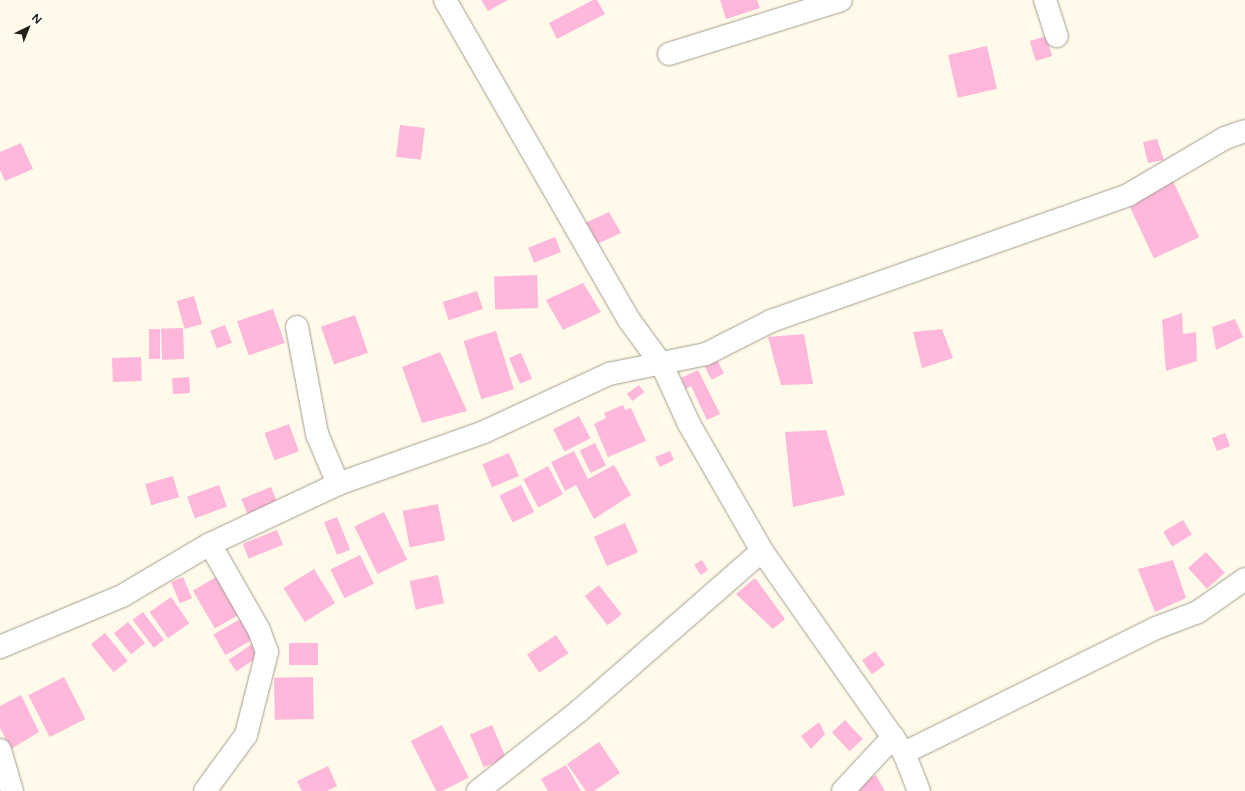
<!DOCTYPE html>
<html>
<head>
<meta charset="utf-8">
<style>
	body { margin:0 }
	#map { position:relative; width:1245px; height:791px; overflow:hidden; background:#fffae9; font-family:"Varela Round",sans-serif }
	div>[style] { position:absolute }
	.building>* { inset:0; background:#ffb7db; transform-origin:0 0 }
	.roads { filter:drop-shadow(0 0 1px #a29e8e) drop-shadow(0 0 1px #a29e8e) }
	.street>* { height:22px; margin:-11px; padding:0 11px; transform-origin:11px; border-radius:11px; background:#fff }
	span { translate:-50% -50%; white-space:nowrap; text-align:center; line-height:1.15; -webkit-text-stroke:3px #fff; paint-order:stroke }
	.north { position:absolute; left:8px; top:8px; width:40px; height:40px; -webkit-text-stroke:3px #fff; paint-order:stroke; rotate:43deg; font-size:11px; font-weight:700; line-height:16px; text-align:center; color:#22211a }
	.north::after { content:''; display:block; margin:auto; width:14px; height:18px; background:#22211a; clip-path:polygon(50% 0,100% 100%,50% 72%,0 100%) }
</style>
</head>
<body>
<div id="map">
	<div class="building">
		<i style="clip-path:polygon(481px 0,508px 0,488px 11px)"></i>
		<i style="clip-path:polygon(593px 0,597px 0,605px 14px,557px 39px,549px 23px)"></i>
		<i style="clip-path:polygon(720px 0,757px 0,760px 8px,726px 19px)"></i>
		<i style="left:1046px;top:36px;width:21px;height:17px;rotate:73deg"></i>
		<i style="left:987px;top:46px;width:44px;height:40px;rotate:77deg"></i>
		<i style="left:400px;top:125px;width:25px;height:32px;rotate:7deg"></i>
		<i style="clip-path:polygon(1157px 139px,1164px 160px,1148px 163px,1143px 142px)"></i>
		<i style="clip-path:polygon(21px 143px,33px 169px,5px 181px,0 170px,0 152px)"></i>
		<i style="left:1173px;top:181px;width:62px;height:50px;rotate:65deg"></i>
		<i style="clip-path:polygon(609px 212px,621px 233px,597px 244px,585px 223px)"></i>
		<i style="left:555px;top:237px;width:16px;height:29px;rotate:68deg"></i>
		<i style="left:537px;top:275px;width:33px;height:43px;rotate:88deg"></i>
		<i style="clip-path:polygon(583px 283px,601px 312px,563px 330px,546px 300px)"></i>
		<i style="left:477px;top:291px;width:19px;height:36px;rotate:72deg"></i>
		<i style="left:194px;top:296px;width:29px;height:18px;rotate:74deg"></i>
		<i style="left:273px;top:309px;width:36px;height:38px;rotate:71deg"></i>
		<i style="clip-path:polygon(1182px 313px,1183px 334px,1196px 332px,1197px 361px,1166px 371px,1162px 320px)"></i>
		<i style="left:355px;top:315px;width:40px;height:36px;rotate:71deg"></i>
		<i style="clip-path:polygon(1235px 319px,1243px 337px,1216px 350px,1212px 327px)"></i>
		<i style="left:225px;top:325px;width:19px;height:16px;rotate:69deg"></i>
		<i style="left:183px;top:328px;width:31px;height:22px;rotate:88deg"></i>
		<i style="left:149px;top:329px;width:11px;height:30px"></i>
		<i style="clip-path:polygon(942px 329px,953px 358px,922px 368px,913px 332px)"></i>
		<i style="left:496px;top:331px;width:61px;height:34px;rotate:73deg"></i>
		<i style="clip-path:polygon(804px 334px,813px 384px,781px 385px,768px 337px)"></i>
		<i style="clip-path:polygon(440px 352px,467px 411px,422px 423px,402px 367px)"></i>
		<i style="left:521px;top:353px;width:28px;height:13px;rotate:67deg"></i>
		<i style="left:141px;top:357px;width:24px;height:29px;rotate:88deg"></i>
		<i style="left:717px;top:360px;width:15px;height:14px;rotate:62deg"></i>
		<i style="clip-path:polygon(698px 370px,720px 414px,707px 420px,691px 386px,686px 389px,681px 378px)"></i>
		<i style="left:189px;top:377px;width:16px;height:17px;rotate:86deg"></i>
		<i style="left:639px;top:385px;width:9px;height:15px;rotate:54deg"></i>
		<i style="clip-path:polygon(623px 405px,625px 410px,631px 408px,646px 441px,608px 457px,594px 424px,606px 418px,604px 413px)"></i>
		<i style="left:579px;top:416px;width:25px;height:29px;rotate:63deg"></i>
		<i style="left:289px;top:424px;width:29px;height:26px;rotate:70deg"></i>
		<i style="clip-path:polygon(826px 430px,845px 495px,793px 507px,785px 432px)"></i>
		<i style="left:1225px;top:433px;width:14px;height:14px;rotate:69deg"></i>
		<i style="left:595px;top:443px;width:25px;height:17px;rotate:64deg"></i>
		<i style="clip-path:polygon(574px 451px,588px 479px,614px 465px,631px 495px,594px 519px,576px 485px,565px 491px,551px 462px)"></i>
		<i style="clip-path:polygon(670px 451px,674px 460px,660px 467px,655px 457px)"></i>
		<i style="left:509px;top:453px;width:25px;height:29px;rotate:67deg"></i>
		<i style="left:548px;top:466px;width:32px;height:28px;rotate:62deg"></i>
		<i style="left:173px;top:476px;width:22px;height:29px;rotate:74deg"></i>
		<i style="left:219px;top:485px;width:23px;height:34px;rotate:70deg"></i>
		<i style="left:521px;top:485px;width:30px;height:24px;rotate:64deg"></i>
		<i style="left:271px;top:487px;width:18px;height:32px;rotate:68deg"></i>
		<i style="left:438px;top:504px;width:37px;height:36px;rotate:79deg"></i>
		<i style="left:384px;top:512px;width:53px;height:33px;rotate:64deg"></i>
		<i style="left:337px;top:517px;width:35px;height:14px;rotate:68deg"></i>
		<i style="left:1183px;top:520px;width:17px;height:23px;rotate:59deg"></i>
		<i style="left:625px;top:523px;width:32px;height:34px;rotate:66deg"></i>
		<i style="left:277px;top:530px;width:16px;height:37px;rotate:68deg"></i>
		<i style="left:1206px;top:552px;width:28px;height:24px;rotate:48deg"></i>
		<i style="left:360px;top:555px;width:32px;height:33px;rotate:64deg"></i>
		<i style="left:702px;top:560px;width:12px;height:9px;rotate:59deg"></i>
		<i style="clip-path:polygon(1173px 560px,1186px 598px,1155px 612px,1138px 569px)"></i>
		<i style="left:314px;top:569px;width:40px;height:36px;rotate:58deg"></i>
		<i style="left:438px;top:575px;width:29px;height:29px;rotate:78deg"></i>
		<i style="left:218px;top:576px;width:44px;height:29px;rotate:60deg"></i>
		<i style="left:183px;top:577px;width:23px;height:13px;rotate:67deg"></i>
		<i style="clip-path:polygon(755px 578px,785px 619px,773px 629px,736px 594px)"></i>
		<i style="left:599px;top:585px;width:37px;height:18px;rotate:52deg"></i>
		<i style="left:171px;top:597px;width:32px;height:26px;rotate:55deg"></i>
		<i style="left:143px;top:612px;width:35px;height:13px;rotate:53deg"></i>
		<i style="left:242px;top:618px;width:24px;height:33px;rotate:60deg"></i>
		<i style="left:128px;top:622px;width:27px;height:18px;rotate:51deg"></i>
		<i style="left:105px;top:633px;width:36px;height:18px;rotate:51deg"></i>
		<i style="left:556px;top:635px;width:22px;height:35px;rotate:56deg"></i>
		<i style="left:255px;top:642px;width:14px;height:32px;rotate:56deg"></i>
		<i style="left:289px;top:643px;width:29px;height:22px"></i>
		<i style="left:875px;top:651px;width:17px;height:16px;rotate:54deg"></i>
		<i style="left:64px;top:677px;width:47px;height:40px;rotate:63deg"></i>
		<i style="left:313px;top:677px;width:42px;height:39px;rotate:89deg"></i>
		<i style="clip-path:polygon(21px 695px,39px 732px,11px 749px,0 728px,0 706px)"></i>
		<i style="left:845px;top:720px;width:26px;height:18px;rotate:47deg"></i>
		<i style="clip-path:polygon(819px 722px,825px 734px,811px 749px,801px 736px)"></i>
		<i style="left:442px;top:725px;width:59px;height:35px;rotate:63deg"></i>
		<i style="left:492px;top:725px;width:36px;height:24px;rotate:67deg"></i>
		<i style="clip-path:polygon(599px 742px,620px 773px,594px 791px,586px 791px,567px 764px)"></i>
		<i style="clip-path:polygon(566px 765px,581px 791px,548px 791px,541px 779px)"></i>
		<i style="clip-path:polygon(328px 766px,337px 786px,327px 791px,302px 791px,297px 781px)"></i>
		<i style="clip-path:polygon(876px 775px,885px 791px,857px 791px,855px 786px)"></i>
	</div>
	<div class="roads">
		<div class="street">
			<i style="left:445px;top:0;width:369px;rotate:60.1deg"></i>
			<i style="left:629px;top:320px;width:56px;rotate:53.7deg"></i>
			<i style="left:662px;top:365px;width:65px;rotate:65.4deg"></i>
			<i style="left:689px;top:424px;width:146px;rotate:60.1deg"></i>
			<i style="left:762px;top:551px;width:247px;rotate:54.9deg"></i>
			<i style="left:904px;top:753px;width:41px;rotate:68.5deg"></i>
			<i style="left:1045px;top:0;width:38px;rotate:72deg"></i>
			<i style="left:669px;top:54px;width:180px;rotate:-17.4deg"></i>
			<i style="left:297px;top:327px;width:109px;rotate:79.4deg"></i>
			<i style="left:317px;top:434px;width:54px;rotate:67.2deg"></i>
			<i style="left:0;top:647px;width:132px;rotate:-22.7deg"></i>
			<i style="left:122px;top:596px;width:102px;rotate:-30.6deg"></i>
			<i style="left:210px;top:544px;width:141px;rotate:-25.1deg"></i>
			<i style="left:338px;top:484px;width:155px;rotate:-19.6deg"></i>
			<i style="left:484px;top:432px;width:138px;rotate:-24.9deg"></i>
			<i style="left:609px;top:374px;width:99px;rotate:-11.7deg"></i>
			<i style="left:706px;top:354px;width:73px;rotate:-26.9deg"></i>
			<i style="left:771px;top:321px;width:379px;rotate:-19.4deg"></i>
			<i style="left:1128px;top:195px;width:113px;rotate:-30.4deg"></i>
			<i style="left:1225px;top:138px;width:21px;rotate:-19deg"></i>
			<i style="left:0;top:750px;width:43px;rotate:73.7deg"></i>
			<i style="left:904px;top:753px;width:281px;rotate:-26.4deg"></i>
			<i style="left:1156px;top:628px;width:45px;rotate:-20.9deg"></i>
			<i style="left:1198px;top:612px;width:57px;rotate:-35.1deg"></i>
			<i style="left:205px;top:791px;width:69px;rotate:-53.8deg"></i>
			<i style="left:246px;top:735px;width:86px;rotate:-75.8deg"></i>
			<i style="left:267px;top:652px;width:23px;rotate:-110deg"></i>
			<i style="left:259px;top:630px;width:99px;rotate:-119.7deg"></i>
			<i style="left:478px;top:791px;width:129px;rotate:-38.4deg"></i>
			<i style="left:579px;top:711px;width:243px;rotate:-41.2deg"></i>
			<i style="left:843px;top:791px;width:74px;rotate:-47.2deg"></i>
		</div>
	</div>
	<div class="north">N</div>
</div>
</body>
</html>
